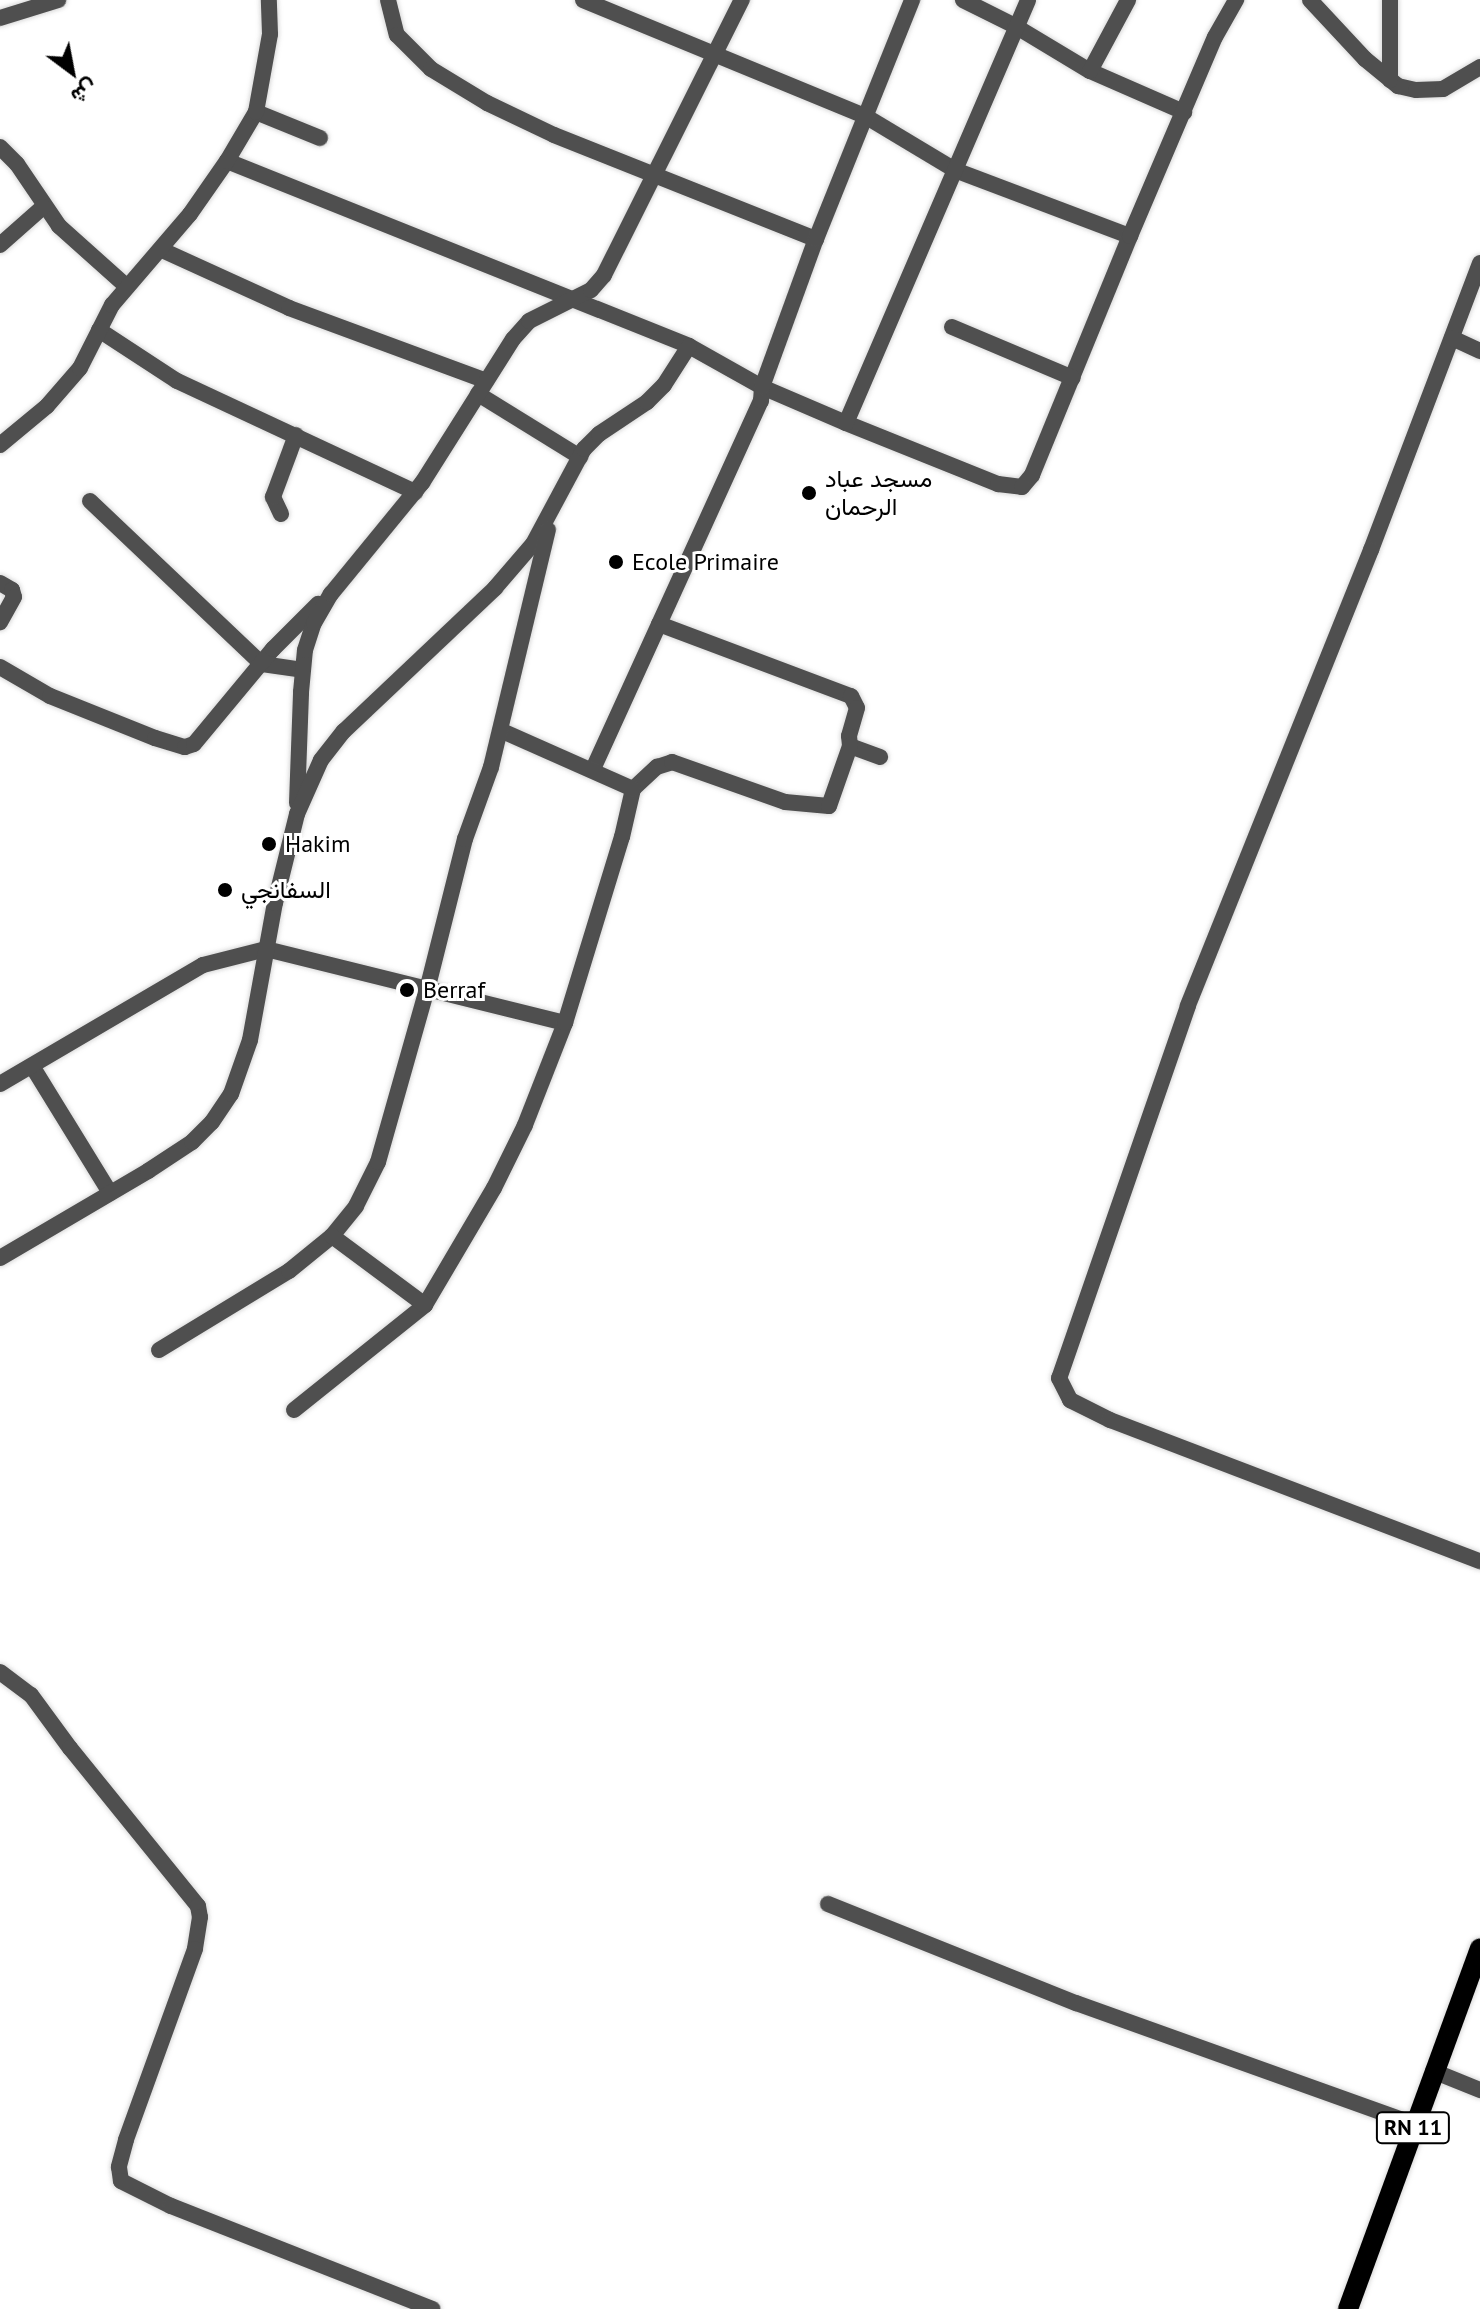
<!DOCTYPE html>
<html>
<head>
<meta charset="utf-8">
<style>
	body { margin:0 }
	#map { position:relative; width:1480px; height:2309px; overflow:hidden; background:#fff; font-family:"PT Sans",Vazirmatn,sans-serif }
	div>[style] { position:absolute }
	.roads { filter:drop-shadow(0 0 2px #dbdbdb) drop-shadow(0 0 2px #dbdbdb) }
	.street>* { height:16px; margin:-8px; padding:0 8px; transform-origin:8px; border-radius:8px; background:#4f4f4f }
	.primary>* { height:20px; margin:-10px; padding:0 10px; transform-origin:10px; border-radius:10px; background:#000 }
	.dots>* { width:22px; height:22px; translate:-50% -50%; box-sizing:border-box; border:4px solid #fff; border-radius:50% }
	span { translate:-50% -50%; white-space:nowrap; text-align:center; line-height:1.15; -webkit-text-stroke:6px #fff; paint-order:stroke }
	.shield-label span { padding:2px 6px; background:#fff; border:2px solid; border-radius:6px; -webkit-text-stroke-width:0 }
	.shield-label { font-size:22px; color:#000; font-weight:700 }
	.poi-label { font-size:24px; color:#000 }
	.left { translate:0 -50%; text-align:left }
	.north { position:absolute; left:32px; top:32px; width:80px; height:80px; -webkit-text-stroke:6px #fff; paint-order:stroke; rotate:148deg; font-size:22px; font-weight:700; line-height:32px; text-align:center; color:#000 }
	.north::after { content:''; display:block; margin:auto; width:28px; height:36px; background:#000; clip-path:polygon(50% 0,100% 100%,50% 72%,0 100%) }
</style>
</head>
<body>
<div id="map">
	<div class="roads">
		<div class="street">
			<i style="left:388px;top:0;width:36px;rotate:76deg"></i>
			<i style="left:397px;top:35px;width:48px;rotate:45deg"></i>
			<i style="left:431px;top:69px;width:66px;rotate:31.3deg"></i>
			<i style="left:487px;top:103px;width:74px;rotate:25.5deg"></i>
			<i style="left:554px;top:135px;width:282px;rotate:21.7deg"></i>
			<i style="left:583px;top:0;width:305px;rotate:22.4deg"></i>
			<i style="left:865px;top:116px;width:105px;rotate:31deg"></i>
			<i style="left:955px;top:170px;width:187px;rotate:20.7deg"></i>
			<i style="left:963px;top:0;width:58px;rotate:26.6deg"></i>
			<i style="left:1015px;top:26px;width:87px;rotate:31deg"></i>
			<i style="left:1090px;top:71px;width:103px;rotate:23.6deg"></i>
			<i style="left:1310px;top:0;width:81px;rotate:47deg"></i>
			<i style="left:1365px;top:59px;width:43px;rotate:39.3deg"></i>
			<i style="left:1398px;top:86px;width:18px;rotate:13deg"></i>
			<i style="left:1416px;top:90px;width:27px;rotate:-2deg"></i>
			<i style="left:1443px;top:89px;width:43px;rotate:-30.7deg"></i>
			<i style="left:1390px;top:0;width:80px;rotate:90deg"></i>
			<i style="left:0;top:18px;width:61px;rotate:-17.2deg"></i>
			<i style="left:1090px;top:71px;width:81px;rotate:-61.8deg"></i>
			<i style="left:256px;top:112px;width:69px;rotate:22.1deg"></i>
			<i style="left:0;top:147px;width:24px;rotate:45deg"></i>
			<i style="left:17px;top:164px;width:75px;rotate:55.9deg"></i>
			<i style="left:59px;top:226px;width:90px;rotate:41.8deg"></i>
			<i style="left:227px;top:161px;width:498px;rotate:21.8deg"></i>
			<i style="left:689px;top:346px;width:84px;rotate:29.3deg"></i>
			<i style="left:762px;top:387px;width:91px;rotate:23.2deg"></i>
			<i style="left:846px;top:423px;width:164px;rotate:21.9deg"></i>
			<i style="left:998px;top:484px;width:24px;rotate:7deg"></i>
			<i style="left:1022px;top:487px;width:16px;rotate:-50deg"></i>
			<i style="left:1032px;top:475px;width:258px;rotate:-67.7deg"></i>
			<i style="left:1130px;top:236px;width:216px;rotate:-66.9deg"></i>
			<i style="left:1215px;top:37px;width:43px;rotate:-60.4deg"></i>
			<i style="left:0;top:245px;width:57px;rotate:-41.5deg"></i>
			<i style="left:162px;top:250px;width:140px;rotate:24.5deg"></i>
			<i style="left:289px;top:308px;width:210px;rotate:20.3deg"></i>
			<i style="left:1480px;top:263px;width:307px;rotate:110.8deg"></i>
			<i style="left:1371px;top:550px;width:491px;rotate:111.9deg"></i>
			<i style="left:1188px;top:1006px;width:394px;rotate:109.1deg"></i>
			<i style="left:1059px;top:1378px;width:25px;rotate:63deg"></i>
			<i style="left:1070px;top:1400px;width:45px;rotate:26.6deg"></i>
			<i style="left:1110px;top:1420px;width:396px;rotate:20.9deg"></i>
			<i style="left:952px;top:327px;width:131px;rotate:22.9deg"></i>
			<i style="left:99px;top:330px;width:93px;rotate:33.2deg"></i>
			<i style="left:177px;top:381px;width:263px;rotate:25deg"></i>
			<i style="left:1452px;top:338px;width:31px;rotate:25deg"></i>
			<i style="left:478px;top:394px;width:120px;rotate:31.7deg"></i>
			<i style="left:846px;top:423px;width:460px;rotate:-66.7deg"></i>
			<i style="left:0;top:445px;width:61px;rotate:-39.7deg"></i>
			<i style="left:47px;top:406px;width:50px;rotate:-49deg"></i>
			<i style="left:80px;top:368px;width:71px;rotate:-63.1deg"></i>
			<i style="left:112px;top:305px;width:120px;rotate:-49.4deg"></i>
			<i style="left:190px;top:214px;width:65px;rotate:-55.1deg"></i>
			<i style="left:227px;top:161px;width:57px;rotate:-59.4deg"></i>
			<i style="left:256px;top:112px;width:79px;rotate:-79.8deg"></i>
			<i style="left:270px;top:34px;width:34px;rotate:-92deg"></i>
			<i style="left:90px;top:501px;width:237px;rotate:43.5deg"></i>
			<i style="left:262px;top:664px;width:41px;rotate:8.3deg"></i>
			<i style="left:281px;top:514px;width:19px;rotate:-115deg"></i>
			<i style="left:273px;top:497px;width:66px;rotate:-69.6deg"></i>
			<i style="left:0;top:583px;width:14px;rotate:30deg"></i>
			<i style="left:12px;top:590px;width:7px;rotate:74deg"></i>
			<i style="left:14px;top:597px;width:29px;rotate:119deg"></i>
			<i style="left:659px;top:624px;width:205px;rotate:20.6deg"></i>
			<i style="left:851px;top:696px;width:13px;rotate:63deg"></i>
			<i style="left:857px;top:708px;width:29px;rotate:106deg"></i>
			<i style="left:849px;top:736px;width:10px;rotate:84deg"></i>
			<i style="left:850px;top:746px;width:32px;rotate:20deg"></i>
			<i style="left:0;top:667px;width:58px;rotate:30.1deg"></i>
			<i style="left:50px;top:696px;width:113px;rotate:21.8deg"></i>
			<i style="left:155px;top:738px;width:31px;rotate:17deg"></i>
			<i style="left:185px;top:747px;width:9px;rotate:-18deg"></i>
			<i style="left:194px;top:744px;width:124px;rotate:-50.3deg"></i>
			<i style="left:273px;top:649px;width:64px;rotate:-45deg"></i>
			<i style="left:593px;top:769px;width:405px;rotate:-65.5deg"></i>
			<i style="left:761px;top:401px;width:14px;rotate:-86deg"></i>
			<i style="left:762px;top:387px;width:158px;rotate:-70deg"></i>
			<i style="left:816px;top:239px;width:258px;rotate:-68.1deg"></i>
			<i style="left:633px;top:789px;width:33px;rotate:-43deg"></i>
			<i style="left:657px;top:767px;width:16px;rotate:-18deg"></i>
			<i style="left:672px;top:762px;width:120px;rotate:19.5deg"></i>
			<i style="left:785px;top:802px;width:44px;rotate:5.2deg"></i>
			<i style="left:829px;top:806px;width:64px;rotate:-70.7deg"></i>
			<i style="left:297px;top:803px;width:111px;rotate:-87.9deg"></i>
			<i style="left:301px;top:692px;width:42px;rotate:-84.6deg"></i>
			<i style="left:305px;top:650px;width:28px;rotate:-72deg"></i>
			<i style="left:314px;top:623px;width:34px;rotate:-60deg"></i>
			<i style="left:331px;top:594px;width:144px;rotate:-50.7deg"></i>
			<i style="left:422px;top:483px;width:170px;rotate:-57.7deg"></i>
			<i style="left:513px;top:339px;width:24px;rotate:-48deg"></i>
			<i style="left:529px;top:321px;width:69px;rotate:-26.6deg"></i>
			<i style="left:591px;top:290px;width:20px;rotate:-49deg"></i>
			<i style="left:604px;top:275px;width:308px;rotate:-63.4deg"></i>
			<i style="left:32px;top:1066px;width:149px;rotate:58.4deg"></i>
			<i style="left:0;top:1084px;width:235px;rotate:-30.4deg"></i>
			<i style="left:203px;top:965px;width:65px;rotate:-14.3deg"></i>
			<i style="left:266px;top:949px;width:308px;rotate:13.9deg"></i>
			<i style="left:0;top:1258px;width:172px;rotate:-30.4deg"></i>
			<i style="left:148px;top:1171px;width:53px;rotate:-33.4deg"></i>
			<i style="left:192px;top:1142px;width:28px;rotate:-45deg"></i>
			<i style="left:212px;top:1122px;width:34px;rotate:-56deg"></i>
			<i style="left:231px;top:1094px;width:57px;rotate:-70.6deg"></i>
			<i style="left:250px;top:1040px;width:139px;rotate:-79.7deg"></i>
			<i style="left:275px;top:903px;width:92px;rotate:-76.1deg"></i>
			<i style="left:297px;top:814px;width:59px;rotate:-66deg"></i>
			<i style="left:321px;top:760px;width:37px;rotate:-52deg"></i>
			<i style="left:344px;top:731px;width:208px;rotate:-43.4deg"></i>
			<i style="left:495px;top:588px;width:58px;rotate:-49.2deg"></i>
			<i style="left:533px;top:544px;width:108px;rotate:-61.8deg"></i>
			<i style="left:584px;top:449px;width:21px;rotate:-45deg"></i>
			<i style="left:599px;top:434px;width:58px;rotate:-33.7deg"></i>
			<i style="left:647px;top:402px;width:24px;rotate:-45deg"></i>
			<i style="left:664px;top:385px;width:46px;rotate:-57.3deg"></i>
			<i style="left:425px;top:1305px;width:136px;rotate:-59.5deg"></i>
			<i style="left:494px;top:1188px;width:70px;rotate:-63.8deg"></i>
			<i style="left:525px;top:1125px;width:110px;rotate:-68.6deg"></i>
			<i style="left:565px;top:1023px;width:195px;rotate:-73deg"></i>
			<i style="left:622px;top:837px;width:49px;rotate:-77.1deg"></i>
			<i style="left:633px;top:789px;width:145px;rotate:-156.1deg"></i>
			<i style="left:159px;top:1350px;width:152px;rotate:-31.3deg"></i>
			<i style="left:289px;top:1271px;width:55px;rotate:-39.1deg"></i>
			<i style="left:332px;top:1236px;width:38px;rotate:-51deg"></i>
			<i style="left:356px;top:1206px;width:49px;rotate:-63.4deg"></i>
			<i style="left:378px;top:1162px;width:187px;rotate:-74.2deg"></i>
			<i style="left:429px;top:982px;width:147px;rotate:-75.9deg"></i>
			<i style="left:465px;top:839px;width:77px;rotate:-70.1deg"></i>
			<i style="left:491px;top:767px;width:244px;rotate:-76.5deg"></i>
			<i style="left:294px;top:1410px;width:168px;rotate:-38.7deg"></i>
			<i style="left:425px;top:1305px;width:116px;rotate:-143.4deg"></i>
			<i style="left:0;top:1672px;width:39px;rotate:37deg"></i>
			<i style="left:31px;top:1695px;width:66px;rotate:53.7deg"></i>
			<i style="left:70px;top:1748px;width:203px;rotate:51deg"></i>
			<i style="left:198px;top:1906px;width:11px;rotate:80deg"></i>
			<i style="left:200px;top:1917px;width:32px;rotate:99deg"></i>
			<i style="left:195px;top:1949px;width:203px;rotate:109.9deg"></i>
			<i style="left:126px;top:2140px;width:28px;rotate:105deg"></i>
			<i style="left:119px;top:2167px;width:14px;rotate:82deg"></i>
			<i style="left:121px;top:2181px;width:56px;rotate:26.6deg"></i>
			<i style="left:171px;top:2206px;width:281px;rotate:21.5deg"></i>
			<i style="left:828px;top:1904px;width:267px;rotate:21.8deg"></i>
			<i style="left:1076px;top:2003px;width:359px;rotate:19.7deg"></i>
			<i style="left:1433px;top:2071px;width:51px;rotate:22deg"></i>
		</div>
		<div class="primary">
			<i style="left:1348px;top:2309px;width:384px;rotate:-69.9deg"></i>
		</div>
	</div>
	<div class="dots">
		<i style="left:809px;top:493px;background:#000"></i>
		<i style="left:616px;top:562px;background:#000"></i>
		<i style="left:269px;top:844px;background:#000"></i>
		<i style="left:225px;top:890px;background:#000"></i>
		<i style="left:407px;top:990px;background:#000"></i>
	</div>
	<div class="shield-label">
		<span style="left:1413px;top:2128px">RN 11</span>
	</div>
	<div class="poi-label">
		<span class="left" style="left:825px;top:493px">مسجد عباد<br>الرحمان</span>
		<span class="left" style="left:632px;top:562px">Ecole Primaire</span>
		<span class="left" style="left:285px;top:844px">Hakim</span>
		<span class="left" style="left:241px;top:890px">السفانجي</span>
		<span class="left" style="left:423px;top:990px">Berraf</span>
	</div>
	<div class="north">ش</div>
</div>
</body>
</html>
